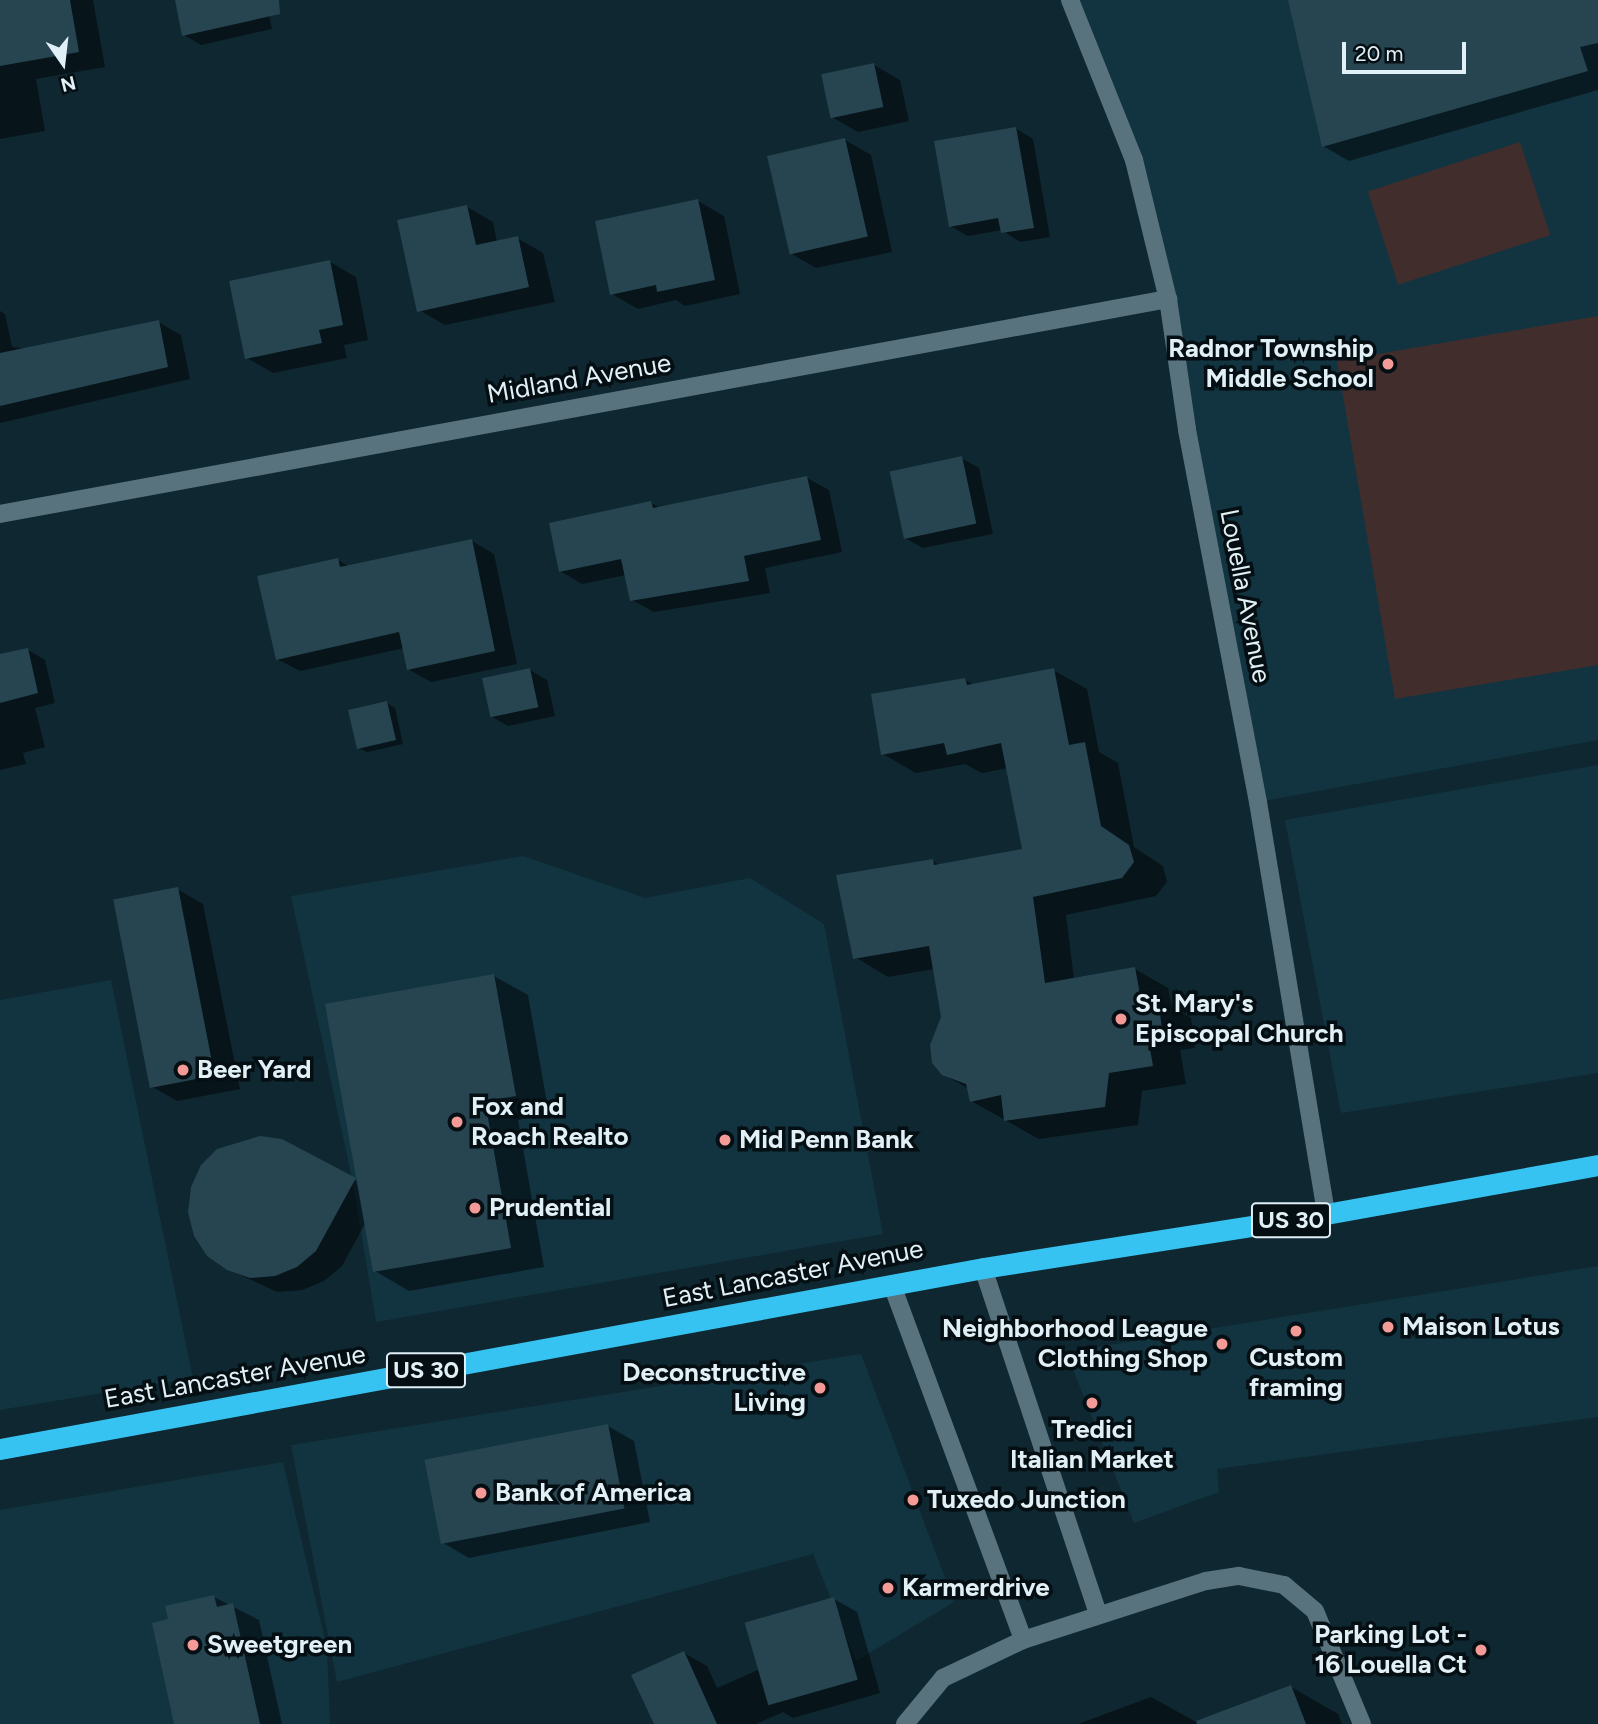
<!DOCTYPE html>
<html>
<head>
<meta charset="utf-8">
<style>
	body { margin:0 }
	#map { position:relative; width:1598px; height:1724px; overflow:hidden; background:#0e2730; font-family:Figtree,sans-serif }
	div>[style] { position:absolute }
	.built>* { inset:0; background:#113440 }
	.green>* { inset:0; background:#412d2c; transform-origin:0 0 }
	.shadow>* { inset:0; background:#0007 }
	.building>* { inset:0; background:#264551; transform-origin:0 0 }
	.street>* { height:18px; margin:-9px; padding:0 9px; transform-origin:9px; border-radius:9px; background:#58737e }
	.highway>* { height:21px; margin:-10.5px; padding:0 10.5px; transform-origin:10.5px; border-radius:10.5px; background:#37c3f1 }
	.dots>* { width:19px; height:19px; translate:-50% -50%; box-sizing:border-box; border:4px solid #050f13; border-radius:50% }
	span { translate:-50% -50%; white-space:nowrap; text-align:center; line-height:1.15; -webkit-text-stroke:7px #050f13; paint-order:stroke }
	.shield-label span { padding:2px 5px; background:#050f13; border:2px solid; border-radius:5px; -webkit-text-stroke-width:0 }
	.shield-label { font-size:24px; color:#e1f0f6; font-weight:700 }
	.poi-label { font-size:26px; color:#e1f0f6; font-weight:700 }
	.right { translate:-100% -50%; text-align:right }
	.left { translate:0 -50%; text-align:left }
	.street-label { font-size:26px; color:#e1f0f6 }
	.north { position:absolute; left:28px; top:28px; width:70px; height:70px; -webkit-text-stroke:5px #050f13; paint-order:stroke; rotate:166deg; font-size:19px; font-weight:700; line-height:28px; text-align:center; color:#e1f0f6 }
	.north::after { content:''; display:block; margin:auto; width:24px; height:32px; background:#e1f0f6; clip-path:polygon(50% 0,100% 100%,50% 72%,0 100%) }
	.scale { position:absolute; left:1342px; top:42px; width:124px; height:32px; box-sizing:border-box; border:4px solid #e1f0f6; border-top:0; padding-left:9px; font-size:21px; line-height:24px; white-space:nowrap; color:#e1f0f6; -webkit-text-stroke:5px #050f13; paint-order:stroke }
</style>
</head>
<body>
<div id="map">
	<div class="built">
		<i style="clip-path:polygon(1070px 0,1598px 0,1598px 740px,1258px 802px,1134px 160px)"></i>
		<i style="clip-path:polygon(1598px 765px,1598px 1073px,1341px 1113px,1285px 820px)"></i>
		<i style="clip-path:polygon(523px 856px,645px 898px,750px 878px,824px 924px,883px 1234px,376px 1322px,353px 1183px,291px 896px)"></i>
		<i style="clip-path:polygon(111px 980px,193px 1378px,0 1410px,0 1000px)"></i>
		<i style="clip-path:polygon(1598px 1266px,1598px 1417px,1217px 1469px,1219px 1492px,1134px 1523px,1066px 1352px)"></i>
		<i style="clip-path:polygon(861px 1354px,954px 1602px,856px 1661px,813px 1554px,337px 1682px,291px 1445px)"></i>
		<i style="clip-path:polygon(283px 1462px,327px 1648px,330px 1724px,0 1724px,0 1510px)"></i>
	</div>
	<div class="green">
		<i style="left:1520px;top:142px;width:98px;height:160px;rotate:72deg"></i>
		<i style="clip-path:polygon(1598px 316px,1598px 665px,1395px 699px,1337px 361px)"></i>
	</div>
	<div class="shadow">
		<i style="clip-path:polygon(0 0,93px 0,105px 67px,36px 79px,45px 131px,0 139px)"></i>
		<i style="clip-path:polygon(176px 0,266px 0,272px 29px,201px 45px,184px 35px)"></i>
		<i style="clip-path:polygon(1289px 0,1598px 0,1598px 90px,1349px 161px,1323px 146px)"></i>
		<i style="clip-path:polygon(874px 65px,900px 80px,909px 121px,858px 132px,832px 117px)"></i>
		<i style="clip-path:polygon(1015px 128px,1033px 139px,1050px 237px,1020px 242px,1002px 230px,968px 236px,950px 226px)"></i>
		<i style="clip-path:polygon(845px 140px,871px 155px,892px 252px,816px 268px,790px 253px)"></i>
		<i style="clip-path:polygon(698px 201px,724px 216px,740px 294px,685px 306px,676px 300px,638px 309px,612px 294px)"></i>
		<i style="clip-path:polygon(467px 207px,493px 222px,497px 242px,517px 238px,543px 253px,555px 302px,445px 325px,419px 310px)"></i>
		<i style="clip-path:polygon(330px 262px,356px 277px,368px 340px,344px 345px,347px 358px,273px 373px,247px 358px)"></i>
		<i style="clip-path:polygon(0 311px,5px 314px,12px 347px,30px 349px,158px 322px,181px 335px,190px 379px,0 423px)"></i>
		<i style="clip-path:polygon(961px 458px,979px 468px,993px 534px,923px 548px,905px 538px)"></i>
		<i style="clip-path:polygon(807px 478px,829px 490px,842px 552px,765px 568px,770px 593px,654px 612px,632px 600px,626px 575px,582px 584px,560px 571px,651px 503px,661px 508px)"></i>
		<i style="clip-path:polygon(472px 541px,494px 554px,517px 664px,431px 682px,408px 669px,404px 648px,300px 671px,277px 659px,338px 560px,350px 567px)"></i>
		<i style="clip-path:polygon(28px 650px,45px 660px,55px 703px,35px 708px,45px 747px,23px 753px,26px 764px,0 770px,0 656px)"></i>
		<i style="clip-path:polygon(530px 670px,547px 680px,555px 716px,508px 726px,491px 716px)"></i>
		<i style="clip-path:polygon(1053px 670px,1087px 689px,1099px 752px,1118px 763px,1134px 847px,1163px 866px,1167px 882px,1156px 896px,1066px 915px,1074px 979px,1135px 969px,1168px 988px,1172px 1007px,1191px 1018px,1195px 1048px,1180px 1050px,1186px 1084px,1142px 1091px,1138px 1125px,1039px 1139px,971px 1101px,969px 1089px,943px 1074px,943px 1018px,934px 969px,888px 977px,855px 957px,933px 861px,941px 866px,1024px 851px,1008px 768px,982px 773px,965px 764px,916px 773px,883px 754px,965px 680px,974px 685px)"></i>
		<i style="clip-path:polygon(387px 703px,395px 708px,403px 744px,367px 752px,358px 748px)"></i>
		<i style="clip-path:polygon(177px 889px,203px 904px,240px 1089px,177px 1101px,151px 1086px)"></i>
		<i style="clip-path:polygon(494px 976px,528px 995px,549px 1114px,518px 1120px,544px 1267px,409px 1291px,375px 1271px,366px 1222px,342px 1266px,324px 1281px,302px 1290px,277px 1292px,228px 1269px,282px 1141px,359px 1182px)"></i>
		<i style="clip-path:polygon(608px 1426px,634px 1441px,650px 1522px,469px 1558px,443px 1543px)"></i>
		<i style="clip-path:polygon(214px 1597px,259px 1620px,282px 1724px,175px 1724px,170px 1621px)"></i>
		<i style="clip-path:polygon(834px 1599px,857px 1612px,880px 1693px,793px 1718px,783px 1712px,756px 1724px,656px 1724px,684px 1653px,707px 1666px,717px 1688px,760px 1669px)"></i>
		<i style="clip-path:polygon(1291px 1687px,1338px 1714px,1342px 1724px,1078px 1724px,1151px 1697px,1196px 1722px)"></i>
	</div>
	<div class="building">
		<i style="clip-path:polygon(0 0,70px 0,79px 52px,0 66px)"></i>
		<i style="clip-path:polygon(175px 0,279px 0,280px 14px,182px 36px)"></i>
		<i style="clip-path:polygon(1288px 0,1598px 0,1598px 43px,1580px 47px,1588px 71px,1322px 147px)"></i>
		<i style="left:874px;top:63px;width:45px;height:54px;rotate:78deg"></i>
		<i style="clip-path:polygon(1016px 127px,1034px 228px,1001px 233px,998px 218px,949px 227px,934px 141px)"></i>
		<i style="left:845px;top:138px;width:101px;height:80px;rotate:77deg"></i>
		<i style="clip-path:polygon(698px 199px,715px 280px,657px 292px,656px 285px,610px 295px,595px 221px)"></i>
		<i style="clip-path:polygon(467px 205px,476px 245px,518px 236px,529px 287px,417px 312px,397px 220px)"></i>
		<i style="clip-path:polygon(330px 260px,343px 325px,319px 330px,322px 343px,245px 359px,229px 281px)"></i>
		<i style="clip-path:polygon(159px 320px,168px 367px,0 406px,0 353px)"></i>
		<i style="left:962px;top:456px;width:69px;height:74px;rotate:78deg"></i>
		<i style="clip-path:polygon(807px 476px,821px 540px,744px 556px,749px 581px,630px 601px,621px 559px,559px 572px,549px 523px,651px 501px,653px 508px)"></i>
		<i style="clip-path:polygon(472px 539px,495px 651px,407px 670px,399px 632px,276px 660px,257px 576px,338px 558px,340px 567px)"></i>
		<i style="clip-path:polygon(28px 648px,38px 693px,0 703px,0 654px)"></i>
		<i style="left:530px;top:668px;width:40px;height:49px;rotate:78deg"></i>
		<i style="clip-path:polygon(1054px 668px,1069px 745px,1085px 742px,1101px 826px,1129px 845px,1134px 862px,1122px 878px,1033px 897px,1045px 983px,1135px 967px,1141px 1000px,1158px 997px,1162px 1029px,1147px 1032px,1153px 1066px,1109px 1073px,1105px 1107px,1004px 1121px,1001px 1095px,970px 1102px,966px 1084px,942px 1075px,932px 1063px,930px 1045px,941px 1017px,929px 946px,853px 959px,836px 875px,933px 859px,934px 865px,1022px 849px,1001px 743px,947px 755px,944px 743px,881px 755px,871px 694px,965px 678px,967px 685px)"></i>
		<i style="left:387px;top:701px;width:40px;height:40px;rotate:77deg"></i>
		<i style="left:178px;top:887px;width:192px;height:66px;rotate:79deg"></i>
		<i style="clip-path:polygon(494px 974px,516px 1096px,485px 1101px,511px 1248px,373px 1272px,325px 1004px)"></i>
		<i style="clip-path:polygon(260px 1136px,282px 1139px,356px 1178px,316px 1251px,297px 1267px,275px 1276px,250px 1278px,227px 1270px,207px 1256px,194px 1236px,188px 1212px,191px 1187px,201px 1165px,217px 1149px)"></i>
		<i style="left:608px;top:1424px;width:86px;height:187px;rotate:79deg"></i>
		<i style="clip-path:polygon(214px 1595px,217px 1607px,233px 1603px,260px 1724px,174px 1724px,152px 1623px,168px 1619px,165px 1606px)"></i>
		<i style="left:834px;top:1597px;width:86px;height:93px;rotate:74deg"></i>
		<i style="clip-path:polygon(684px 1651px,717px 1724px,654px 1724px,631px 1675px)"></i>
		<i style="clip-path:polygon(1291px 1685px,1306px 1724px,1197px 1724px,1196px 1721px)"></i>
	</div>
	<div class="street">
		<i style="left:1070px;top:0;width:172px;rotate:68.2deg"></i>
		<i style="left:1134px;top:160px;width:143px;rotate:76.3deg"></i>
		<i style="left:1168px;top:299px;width:132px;rotate:81.7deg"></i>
		<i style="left:1187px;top:430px;width:379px;rotate:79.2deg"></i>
		<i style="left:1258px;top:802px;width:418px;rotate:80.6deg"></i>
		<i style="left:0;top:514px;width:1188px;rotate:-10.43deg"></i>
		<i style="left:983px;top:1268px;width:364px;rotate:71.6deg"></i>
		<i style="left:892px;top:1285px;width:378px;rotate:69.7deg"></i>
		<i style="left:905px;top:1724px;width:60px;rotate:-50.4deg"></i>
		<i style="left:943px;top:1678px;width:89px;rotate:-25.4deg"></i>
		<i style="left:1023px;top:1640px;width:192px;rotate:-17.9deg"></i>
		<i style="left:1206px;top:1581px;width:33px;rotate:-9deg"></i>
		<i style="left:1239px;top:1576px;width:46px;rotate:11.3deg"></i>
		<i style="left:1284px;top:1585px;width:40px;rotate:40deg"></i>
		<i style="left:1315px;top:1611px;width:122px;rotate:67.4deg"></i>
	</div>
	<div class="highway">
		<i style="left:0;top:1449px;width:1000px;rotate:-10.43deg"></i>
		<i style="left:983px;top:1268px;width:347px;rotate:-8.9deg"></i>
		<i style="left:1326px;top:1214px;width:276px;rotate:-10.2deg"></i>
	</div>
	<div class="dots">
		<i style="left:1388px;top:364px;background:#f59b97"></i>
		<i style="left:1121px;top:1019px;background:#f59b97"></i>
		<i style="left:183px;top:1070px;background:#f59b97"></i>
		<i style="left:457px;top:1122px;background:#f59b97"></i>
		<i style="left:725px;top:1140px;background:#f59b97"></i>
		<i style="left:475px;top:1208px;background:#f59b97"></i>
		<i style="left:1388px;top:1327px;background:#f59b97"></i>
		<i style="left:1296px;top:1331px;background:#f59b97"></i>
		<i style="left:1222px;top:1344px;background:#f59b97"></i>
		<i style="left:820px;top:1388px;background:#f59b97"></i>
		<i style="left:1092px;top:1403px;background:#f59b97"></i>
		<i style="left:481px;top:1493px;background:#f59b97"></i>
		<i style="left:913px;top:1500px;background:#f59b97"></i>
		<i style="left:888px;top:1588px;background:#f59b97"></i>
		<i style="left:193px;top:1645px;background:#f59b97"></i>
		<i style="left:1481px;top:1650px;background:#f59b97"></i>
	</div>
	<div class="shield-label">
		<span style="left:1291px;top:1220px">US 30</span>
		<span style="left:426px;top:1370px">US 30</span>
	</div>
	<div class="poi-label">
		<span class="right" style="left:1374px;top:364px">Radnor Township<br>Middle School</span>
		<span class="left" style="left:1135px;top:1019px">St. Mary's<br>Episcopal Church</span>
		<span class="left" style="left:197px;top:1070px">Beer Yard</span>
		<span class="left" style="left:471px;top:1122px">Fox and<br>Roach Realto</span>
		<span class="left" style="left:739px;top:1140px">Mid Penn Bank</span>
		<span class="left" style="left:489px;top:1208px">Prudential</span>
		<span class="left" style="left:1402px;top:1327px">Maison Lotus</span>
		<span class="right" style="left:1208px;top:1344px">Neighborhood League<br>Clothing Shop</span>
		<span style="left:1296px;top:1373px">Custom<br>framing</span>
		<span class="right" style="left:806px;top:1388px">Deconstructive<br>Living</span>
		<span style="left:1092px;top:1445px">Tredici<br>Italian Market</span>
		<span class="left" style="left:495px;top:1493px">Bank of America</span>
		<span class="left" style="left:927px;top:1500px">Tuxedo Junction</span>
		<span class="left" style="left:902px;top:1588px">Karmerdrive</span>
		<span class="right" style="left:1467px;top:1650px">Parking Lot -<br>16 Louella Ct</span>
		<span class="left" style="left:207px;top:1645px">Sweetgreen</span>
	</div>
	<div class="street-label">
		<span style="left:579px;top:379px;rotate:-10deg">Midland Avenue</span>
		<span style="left:1245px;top:596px;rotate:79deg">Louella Avenue</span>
		<span style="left:793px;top:1274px;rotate:-11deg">East Lancaster Avenue</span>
		<span style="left:235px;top:1377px;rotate:-10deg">East Lancaster Avenue</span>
	</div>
	<div class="north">N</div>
	<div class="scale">20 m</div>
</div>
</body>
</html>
